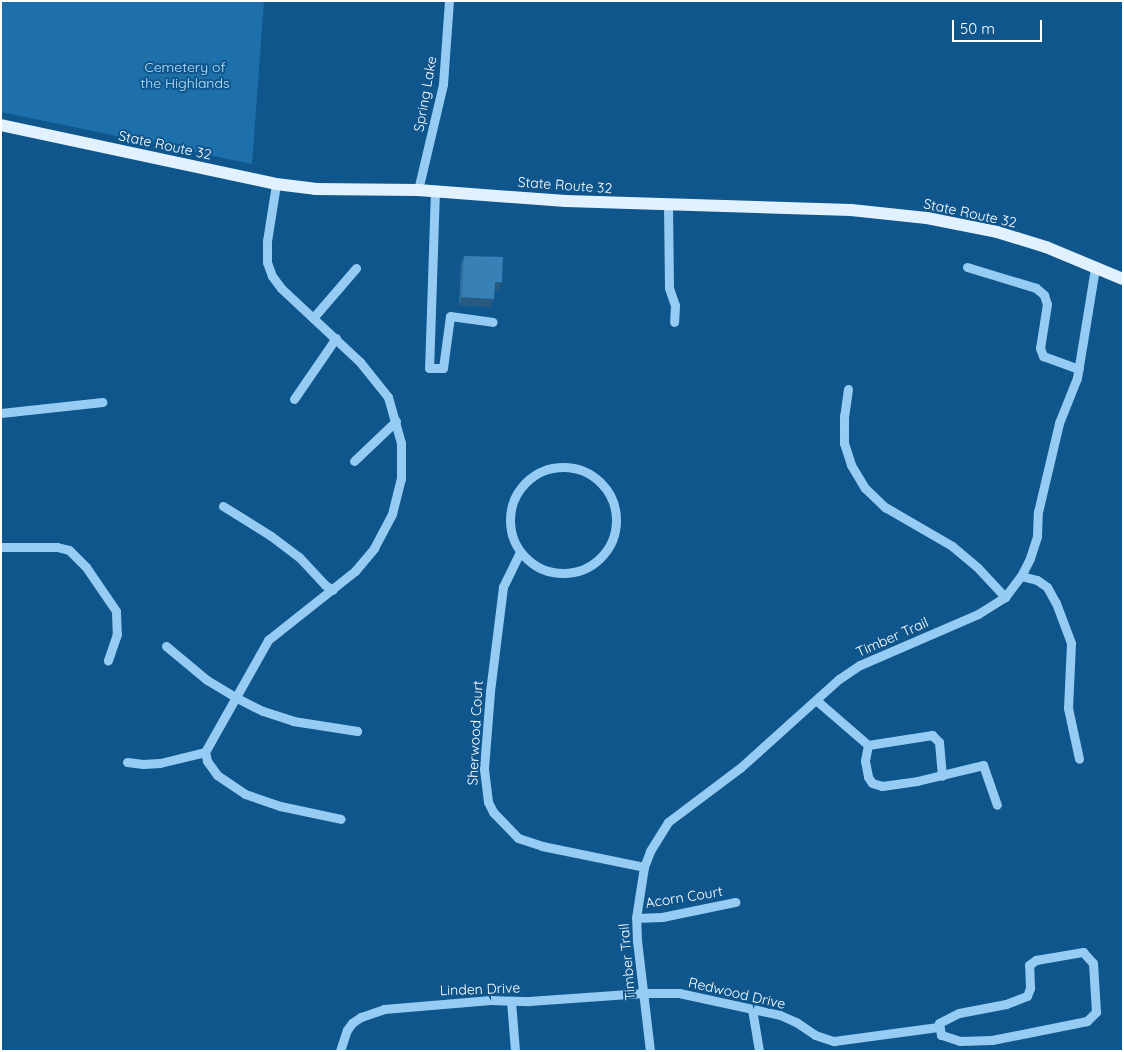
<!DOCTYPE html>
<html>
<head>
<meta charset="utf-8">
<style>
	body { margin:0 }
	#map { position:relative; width:1124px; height:1052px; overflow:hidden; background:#0f568d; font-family:Quicksand,sans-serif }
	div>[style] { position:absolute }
	.green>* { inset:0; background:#1d70aa }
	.minor>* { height:9px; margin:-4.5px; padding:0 4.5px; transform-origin:4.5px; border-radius:4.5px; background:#96ccf3 }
	.minor>.ring { margin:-4.5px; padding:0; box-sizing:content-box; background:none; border:9px solid #96ccf3; border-radius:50% }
	.major>* { height:12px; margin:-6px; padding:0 6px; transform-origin:6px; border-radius:6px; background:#e2f1ff }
	.wall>* { inset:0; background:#2f6f9d }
	.shaded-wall>* { inset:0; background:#265a80 }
	.building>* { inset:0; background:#3781b7 }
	span { translate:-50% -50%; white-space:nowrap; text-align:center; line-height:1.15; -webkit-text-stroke:4px #0f568d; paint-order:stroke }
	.park-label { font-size:14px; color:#bde3fe }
	.street-label { font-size:14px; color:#fff }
	.frame { position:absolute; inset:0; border:2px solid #fff; pointer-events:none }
	.scale { position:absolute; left:952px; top:20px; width:90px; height:22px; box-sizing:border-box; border:2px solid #fff; border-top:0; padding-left:6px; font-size:15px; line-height:18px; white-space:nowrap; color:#fff; -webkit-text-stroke:4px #0f568d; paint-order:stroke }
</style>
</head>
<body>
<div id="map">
	<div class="green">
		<i style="clip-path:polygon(1px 1px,264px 1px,252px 164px,1px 112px)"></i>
	</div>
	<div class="minor">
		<i style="left:418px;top:190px;width:109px;rotate:-76.7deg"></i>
		<i style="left:443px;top:84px;width:83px;rotate:-85.9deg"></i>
		<i style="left:435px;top:190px;width:178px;rotate:91.9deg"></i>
		<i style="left:429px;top:368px;width:14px"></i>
		<i style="left:443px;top:368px;width:52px;rotate:-82.3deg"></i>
		<i style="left:450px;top:316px;width:43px;rotate:7.9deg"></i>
		<i style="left:668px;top:205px;width:83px;rotate:89.3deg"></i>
		<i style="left:669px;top:288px;width:18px;rotate:71deg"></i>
		<i style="left:675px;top:305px;width:17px;rotate:93deg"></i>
		<i style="left:967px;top:267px;width:72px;rotate:16.9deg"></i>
		<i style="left:1036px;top:288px;width:11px;rotate:41deg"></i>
		<i style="left:1044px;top:295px;width:9px;rotate:72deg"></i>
		<i style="left:1047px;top:304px;width:45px;rotate:99deg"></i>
		<i style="left:1040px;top:348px;width:9px;rotate:69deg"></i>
		<i style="left:1043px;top:356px;width:38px;rotate:20deg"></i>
		<i style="left:313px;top:318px;width:66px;rotate:-49.3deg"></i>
		<i style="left:848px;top:389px;width:27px;rotate:98deg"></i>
		<i style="left:844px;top:416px;width:27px;rotate:90deg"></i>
		<i style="left:844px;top:443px;width:23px;rotate:72deg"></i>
		<i style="left:851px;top:465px;width:27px;rotate:59deg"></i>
		<i style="left:865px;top:488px;width:28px;rotate:44deg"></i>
		<i style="left:885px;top:507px;width:78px;rotate:30.2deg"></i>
		<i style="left:952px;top:546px;width:34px;rotate:40deg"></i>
		<i style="left:978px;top:568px;width:40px;rotate:47deg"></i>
		<i style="left:294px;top:399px;width:74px;rotate:-55.5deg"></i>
		<i style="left:1px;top:413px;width:102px;rotate:-6.2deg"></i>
		<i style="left:354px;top:461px;width:58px;rotate:-43.6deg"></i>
		<i class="ring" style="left:510px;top:467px;width:97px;height:97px"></i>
		<i style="left:223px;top:506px;width:57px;rotate:32deg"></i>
		<i style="left:271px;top:536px;width:35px;rotate:37deg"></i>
		<i style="left:299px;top:557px;width:38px;rotate:47deg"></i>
		<i style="left:325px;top:585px;width:9px;rotate:32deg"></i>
		<i style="left:1px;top:547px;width:56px"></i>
		<i style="left:57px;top:547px;width:12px;rotate:14deg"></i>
		<i style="left:69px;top:550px;width:24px;rotate:45deg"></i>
		<i style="left:86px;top:567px;width:53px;rotate:55.7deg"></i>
		<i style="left:116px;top:611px;width:23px;rotate:88deg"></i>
		<i style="left:117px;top:634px;width:28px;rotate:109deg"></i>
		<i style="left:520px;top:552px;width:39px;rotate:116deg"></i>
		<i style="left:503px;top:587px;width:106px;rotate:97.1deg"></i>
		<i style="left:490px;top:692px;width:77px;rotate:94.5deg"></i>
		<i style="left:484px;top:769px;width:33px;rotate:83deg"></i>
		<i style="left:488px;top:802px;width:11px;rotate:63deg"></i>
		<i style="left:493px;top:812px;width:36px;rotate:46deg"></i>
		<i style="left:518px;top:838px;width:25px;rotate:18deg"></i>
		<i style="left:542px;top:846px;width:104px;rotate:11.6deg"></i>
		<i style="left:1021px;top:576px;width:16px;rotate:14deg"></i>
		<i style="left:1037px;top:580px;width:12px;rotate:35deg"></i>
		<i style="left:1047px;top:587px;width:18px;rotate:61deg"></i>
		<i style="left:1056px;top:603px;width:43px;rotate:69.4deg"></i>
		<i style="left:1071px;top:643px;width:65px;rotate:92.6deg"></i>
		<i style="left:1068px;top:708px;width:52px;rotate:77.8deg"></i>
		<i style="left:166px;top:646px;width:53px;rotate:39.7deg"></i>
		<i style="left:207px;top:680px;width:33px;rotate:31deg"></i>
		<i style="left:235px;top:697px;width:31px;rotate:27deg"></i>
		<i style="left:263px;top:711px;width:32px;rotate:18deg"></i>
		<i style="left:293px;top:721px;width:65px;rotate:8.9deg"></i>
		<i style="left:816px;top:700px;width:69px;rotate:40.9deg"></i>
		<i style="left:868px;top:745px;width:16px;rotate:101deg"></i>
		<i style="left:865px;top:761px;width:16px;rotate:79deg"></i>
		<i style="left:868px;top:777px;width:7px;rotate:56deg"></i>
		<i style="left:872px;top:783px;width:10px;rotate:17deg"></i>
		<i style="left:882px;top:786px;width:35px;rotate:-8deg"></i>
		<i style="left:917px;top:781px;width:68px;rotate:-13.6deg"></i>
		<i style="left:983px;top:765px;width:42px;rotate:70.7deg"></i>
		<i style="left:868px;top:745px;width:65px;rotate:-8.9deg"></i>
		<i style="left:932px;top:735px;width:10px;rotate:45deg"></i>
		<i style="left:939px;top:742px;width:34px;rotate:85deg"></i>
		<i style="left:205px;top:752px;width:129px;rotate:-60.6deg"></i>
		<i style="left:268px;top:640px;width:111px;rotate:-38.4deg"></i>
		<i style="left:355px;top:571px;width:30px;rotate:-50deg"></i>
		<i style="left:374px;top:548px;width:38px;rotate:-62deg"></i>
		<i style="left:392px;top:514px;width:36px;rotate:-76deg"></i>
		<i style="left:401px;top:479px;width:36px;rotate:-90deg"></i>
		<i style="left:401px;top:443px;width:48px;rotate:-105.8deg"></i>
		<i style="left:388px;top:397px;width:45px;rotate:-128.7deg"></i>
		<i style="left:360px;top:362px;width:108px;rotate:-136.9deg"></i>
		<i style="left:281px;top:288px;width:15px;rotate:-127deg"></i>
		<i style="left:272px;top:276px;width:15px;rotate:-110deg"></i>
		<i style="left:267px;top:262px;width:21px;rotate:-90deg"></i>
		<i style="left:267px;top:241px;width:58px;rotate:-81deg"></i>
		<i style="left:205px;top:752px;width:9px;rotate:77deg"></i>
		<i style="left:207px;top:761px;width:17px;rotate:54deg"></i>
		<i style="left:217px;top:775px;width:34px;rotate:34deg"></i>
		<i style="left:245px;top:794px;width:37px;rotate:19deg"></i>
		<i style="left:280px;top:806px;width:62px;rotate:12deg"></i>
		<i style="left:127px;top:762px;width:16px;rotate:7deg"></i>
		<i style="left:143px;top:764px;width:17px;rotate:-3deg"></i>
		<i style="left:160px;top:763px;width:46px;rotate:-13.7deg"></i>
		<i style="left:636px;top:918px;width:26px;rotate:-2deg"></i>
		<i style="left:662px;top:917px;width:75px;rotate:-11.6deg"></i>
		<i style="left:1083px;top:952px;width:15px;rotate:48deg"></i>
		<i style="left:1093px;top:963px;width:49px;rotate:86.5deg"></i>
		<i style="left:1096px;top:1012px;width:13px;rotate:135deg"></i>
		<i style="left:1087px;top:1021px;width:97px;rotate:168.7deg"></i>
		<i style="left:992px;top:1040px;width:32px;rotate:178deg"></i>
		<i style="left:960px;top:1041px;width:20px;rotate:-162deg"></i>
		<i style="left:941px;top:1035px;width:12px;rotate:-99deg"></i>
		<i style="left:939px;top:1023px;width:22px;rotate:-27deg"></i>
		<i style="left:959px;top:1013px;width:48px;rotate:-10.8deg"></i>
		<i style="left:1006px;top:1004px;width:22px;rotate:-21deg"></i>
		<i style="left:1027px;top:996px;width:9px;rotate:-69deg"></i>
		<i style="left:1030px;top:988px;width:23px;rotate:-92deg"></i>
		<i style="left:1029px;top:965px;width:9px;rotate:-36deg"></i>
		<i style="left:1036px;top:960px;width:48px;rotate:-9.7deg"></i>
		<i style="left:511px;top:1001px;width:50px;rotate:85.4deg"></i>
		<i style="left:752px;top:1009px;width:43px;rotate:80.5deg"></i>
		<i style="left:340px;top:1051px;width:22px;rotate:-72deg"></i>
		<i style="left:347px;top:1030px;width:9px;rotate:-54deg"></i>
		<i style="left:352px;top:1023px;width:11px;rotate:-34deg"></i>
		<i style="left:361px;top:1017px;width:24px;rotate:-19deg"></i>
		<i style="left:384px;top:1009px;width:107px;rotate:-4.8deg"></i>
		<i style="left:491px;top:1000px;width:38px;rotate:2deg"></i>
		<i style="left:529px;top:1001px;width:114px;rotate:-4deg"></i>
		<i style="left:643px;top:993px;width:36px"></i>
		<i style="left:679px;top:993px;width:103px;rotate:12.3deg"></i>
		<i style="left:780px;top:1015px;width:17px;rotate:24deg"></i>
		<i style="left:796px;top:1022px;width:23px;rotate:34deg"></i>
		<i style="left:815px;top:1035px;width:20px;rotate:18deg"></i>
		<i style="left:834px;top:1041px;width:105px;rotate:-7.7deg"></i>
		<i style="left:650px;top:1051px;width:111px;rotate:-96.7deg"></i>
		<i style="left:637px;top:941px;width:23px;rotate:-92deg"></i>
		<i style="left:636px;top:918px;width:52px;rotate:-81.1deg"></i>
		<i style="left:644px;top:867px;width:17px;rotate:-69deg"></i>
		<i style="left:650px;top:851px;width:34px;rotate:-58deg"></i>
		<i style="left:668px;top:822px;width:90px;rotate:-36.9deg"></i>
		<i style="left:740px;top:768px;width:133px;rotate:-42deg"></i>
		<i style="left:839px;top:679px;width:25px;rotate:-34deg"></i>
		<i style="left:860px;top:665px;width:129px;rotate:-23.4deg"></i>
		<i style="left:978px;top:614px;width:32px;rotate:-32deg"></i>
		<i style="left:1005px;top:597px;width:26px;rotate:-53deg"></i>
		<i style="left:1021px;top:576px;width:20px;rotate:-63deg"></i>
		<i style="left:1030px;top:558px;width:23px;rotate:-72deg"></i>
		<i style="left:1037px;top:536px;width:24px;rotate:-88deg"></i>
		<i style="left:1038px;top:512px;width:91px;rotate:-76.7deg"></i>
		<i style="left:1059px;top:423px;width:48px;rotate:-68.2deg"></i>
		<i style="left:1077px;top:378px;width:111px;rotate:-80.7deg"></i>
	</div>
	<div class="major">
		<i style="left:1px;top:125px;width:281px;rotate:12.1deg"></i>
		<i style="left:276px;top:184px;width:39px;rotate:7deg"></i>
		<i style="left:315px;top:189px;width:103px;rotate:0.6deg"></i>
		<i style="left:418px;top:190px;width:148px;rotate:4.3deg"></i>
		<i style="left:566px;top:201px;width:285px;rotate:1.8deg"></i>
		<i style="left:851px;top:210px;width:76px;rotate:6deg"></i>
		<i style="left:927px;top:218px;width:71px;rotate:11.3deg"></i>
		<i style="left:997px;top:232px;width:51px;rotate:17deg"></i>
		<i style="left:1046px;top:247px;width:83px;rotate:22.6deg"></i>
	</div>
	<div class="wall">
		<i style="clip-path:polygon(464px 256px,499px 290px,494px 290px,494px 299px,491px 307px,459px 305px,461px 264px)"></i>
	</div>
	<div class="shaded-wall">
		<i style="clip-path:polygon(495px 282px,502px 282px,499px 290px,492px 290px)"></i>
		<i style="clip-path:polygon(462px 297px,494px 299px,491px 307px,459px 305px)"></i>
	</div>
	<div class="building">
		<i style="clip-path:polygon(464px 256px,503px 257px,502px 282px,495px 282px,494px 299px,462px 297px)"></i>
	</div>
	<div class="park-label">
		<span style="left:185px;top:75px">Cemetery of<br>the Highlands</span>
	</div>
	<div class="street-label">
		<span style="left:425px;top:94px;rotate:-80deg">Spring Lake</span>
		<span style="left:165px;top:145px;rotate:12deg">State Route 32</span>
		<span style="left:565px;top:185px;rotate:4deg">State Route 32</span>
		<span style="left:970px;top:213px;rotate:12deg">State Route 32</span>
		<span style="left:892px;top:637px;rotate:-24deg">Timber Trail</span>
		<span style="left:475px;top:733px;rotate:-87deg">Sherwood Court</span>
		<span style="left:684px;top:897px;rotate:-9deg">Acorn Court</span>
		<span style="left:627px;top:962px;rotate:-95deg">Timber Trail</span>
		<span style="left:480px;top:989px;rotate:-2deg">Linden Drive</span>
		<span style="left:737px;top:993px;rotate:13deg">Redwood Drive</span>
	</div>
	<div class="frame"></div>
	<div class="scale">50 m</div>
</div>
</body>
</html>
